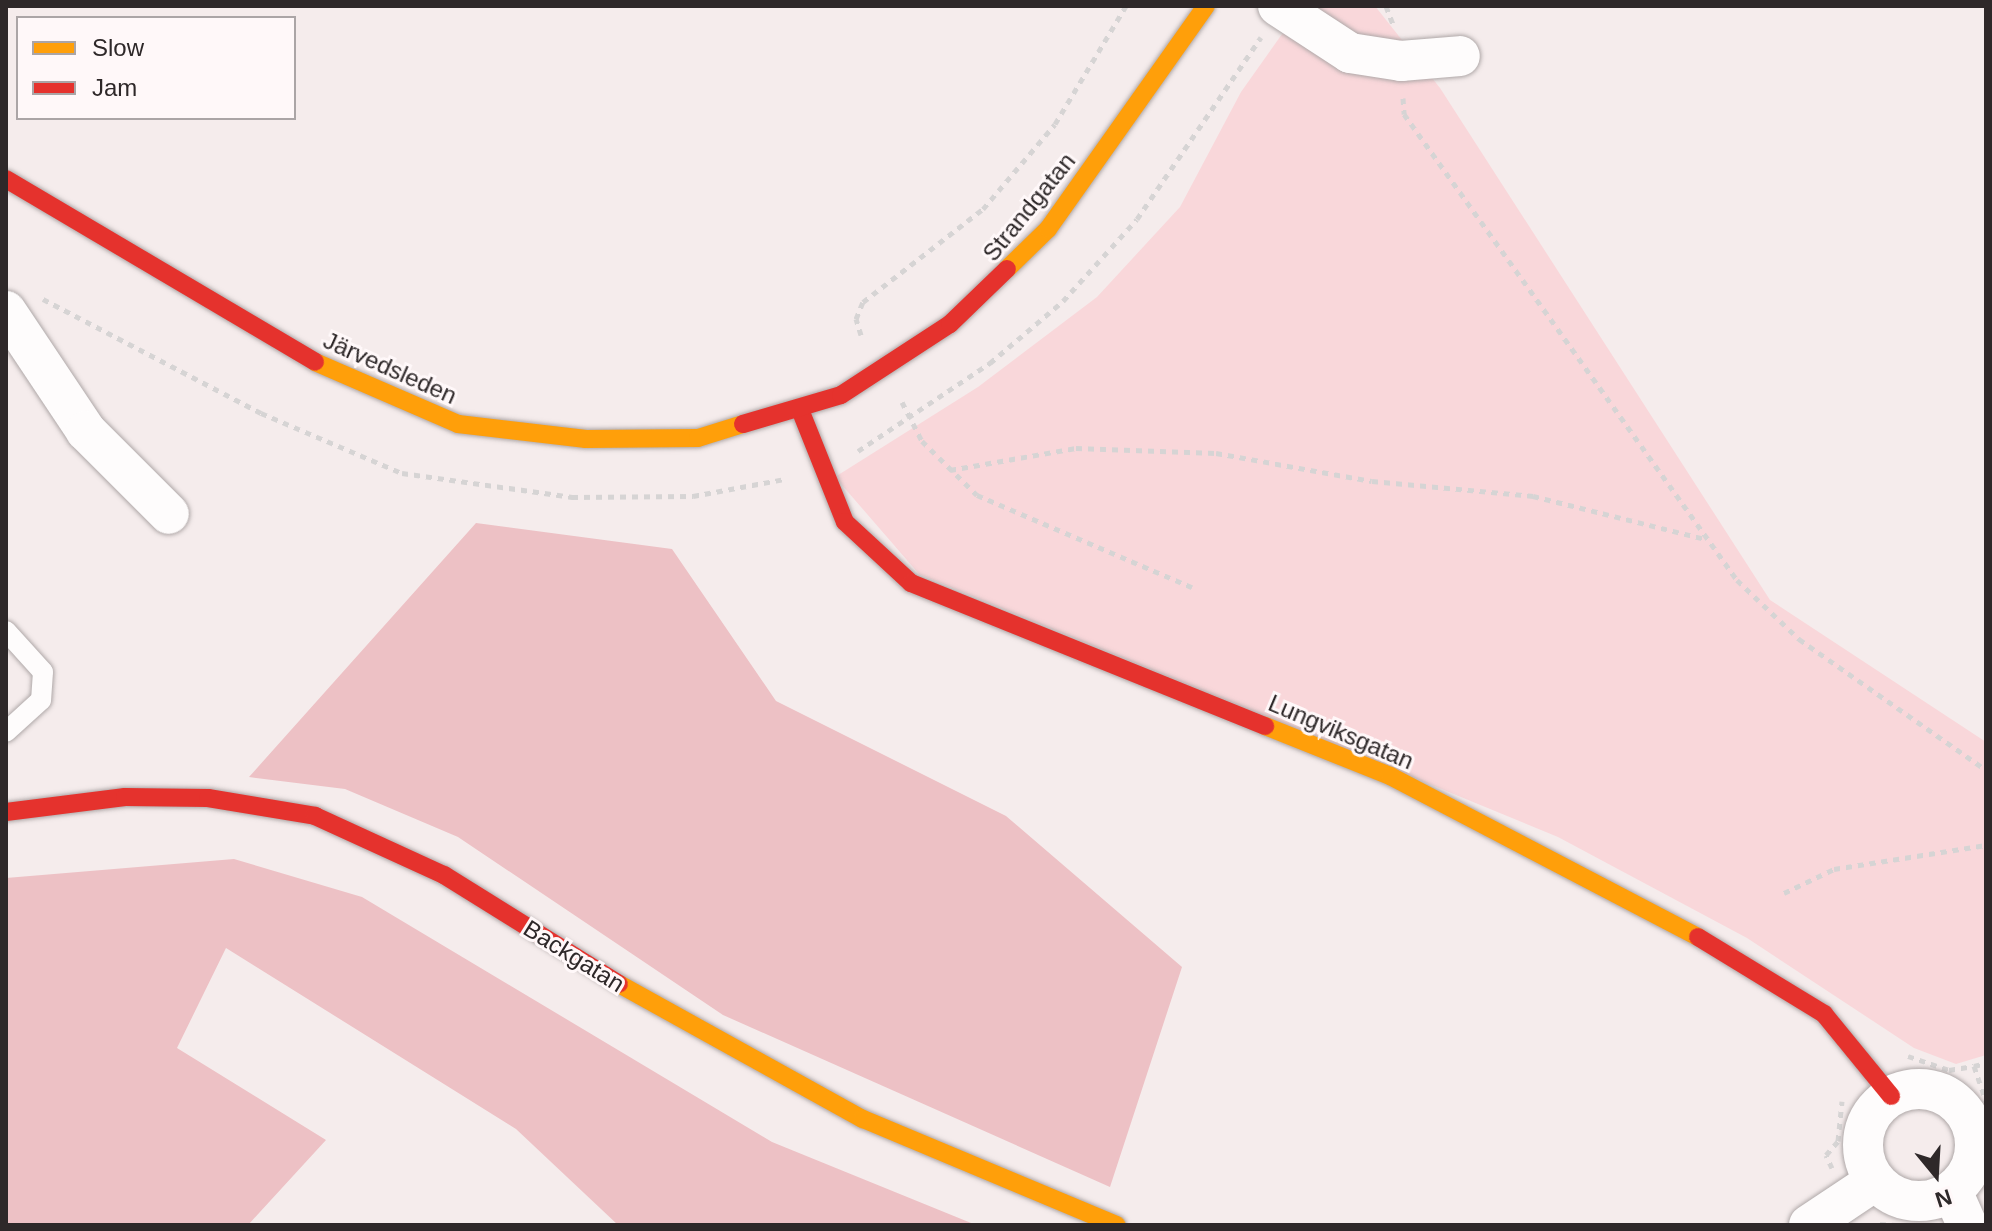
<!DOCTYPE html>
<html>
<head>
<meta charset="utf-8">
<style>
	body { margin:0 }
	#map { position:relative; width:1992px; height:1231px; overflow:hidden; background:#f5ecec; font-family:Arial,sans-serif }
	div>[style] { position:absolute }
	.green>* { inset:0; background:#f9d7da }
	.forest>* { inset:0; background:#edc1c5 }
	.path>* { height:5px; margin-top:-2.5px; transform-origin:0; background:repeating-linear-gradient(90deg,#d6d4d4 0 6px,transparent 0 12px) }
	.roads { filter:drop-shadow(0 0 2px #afa8a8) drop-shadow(0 0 2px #afa8a8) }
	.lane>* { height:20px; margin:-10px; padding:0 10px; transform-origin:10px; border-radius:10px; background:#fefcfc }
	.street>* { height:40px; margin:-20px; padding:0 20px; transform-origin:20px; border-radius:20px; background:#fefcfc }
	.street>.ring { margin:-20px; padding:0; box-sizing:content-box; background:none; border:40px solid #fefcfc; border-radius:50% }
	.slow>* { height:18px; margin:-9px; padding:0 9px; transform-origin:9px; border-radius:9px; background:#ff9f0a }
	.jam>* { height:18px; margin:-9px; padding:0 9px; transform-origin:9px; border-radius:9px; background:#e5322d }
	span { translate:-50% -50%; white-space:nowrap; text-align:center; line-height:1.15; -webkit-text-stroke:6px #fff8f9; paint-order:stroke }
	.street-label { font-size:24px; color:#2e2829 }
	.frame { position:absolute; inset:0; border:8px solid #2e2829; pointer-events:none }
	.legend { position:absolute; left:16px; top:16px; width:280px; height:104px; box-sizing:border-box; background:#fff8f9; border:2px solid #aba5a6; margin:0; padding:10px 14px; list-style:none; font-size:24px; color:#2e2829 }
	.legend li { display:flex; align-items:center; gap:16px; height:40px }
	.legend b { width:40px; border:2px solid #aba5a6 }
	.north { position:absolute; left:1896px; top:1135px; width:80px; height:80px; -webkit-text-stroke:6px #fff8f9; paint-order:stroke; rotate:162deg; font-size:22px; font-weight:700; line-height:32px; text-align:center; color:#2e2829 }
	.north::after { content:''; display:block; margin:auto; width:28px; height:36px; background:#2e2829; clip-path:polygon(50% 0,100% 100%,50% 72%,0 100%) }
</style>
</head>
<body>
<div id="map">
	<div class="green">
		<i style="clip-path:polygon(1302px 6px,1375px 6px,1440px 88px,1770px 600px,1986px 742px,1986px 1055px,1956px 1064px,1914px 1048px,1747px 938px,1558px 837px,919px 574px,835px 477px,978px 387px,1097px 297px,1180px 207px,1241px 92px)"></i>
	</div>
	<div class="forest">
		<i style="clip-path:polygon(476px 523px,672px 549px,776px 701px,1006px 816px,1182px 967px,1110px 1187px,723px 1015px,458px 837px,345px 789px,249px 777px)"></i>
		<i style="clip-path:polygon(234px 859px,362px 897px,772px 1142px,976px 1225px,618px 1225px,516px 1129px,226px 948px,177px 1048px,326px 1140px,248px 1225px,6px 1225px,6px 878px)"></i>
	</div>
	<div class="path">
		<i style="left:1386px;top:6px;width:19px;rotate:69deg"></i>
		<i style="left:1403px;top:98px;width:16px;rotate:86deg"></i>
		<i style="left:1404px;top:114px;width:573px;rotate:54.45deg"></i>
		<i style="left:1737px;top:580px;width:86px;rotate:43.6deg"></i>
		<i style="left:1799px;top:639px;width:228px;rotate:35deg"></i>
		<i style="left:43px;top:299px;width:246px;rotate:27.6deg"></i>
		<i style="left:261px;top:413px;width:153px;rotate:23.1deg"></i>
		<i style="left:402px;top:473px;width:172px;rotate:8deg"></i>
		<i style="left:572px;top:497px;width:121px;rotate:-0.5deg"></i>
		<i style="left:693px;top:496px;width:94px;rotate:-10.5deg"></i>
		<i style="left:861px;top:335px;width:17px;rotate:-107deg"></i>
		<i style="left:856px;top:319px;width:18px;rotate:-68deg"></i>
		<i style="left:863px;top:302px;width:152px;rotate:-37.8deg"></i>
		<i style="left:983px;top:209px;width:111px;rotate:-49.7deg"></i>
		<i style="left:1055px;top:124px;width:138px;rotate:-59deg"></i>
		<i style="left:902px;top:402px;width:44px;rotate:62.9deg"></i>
		<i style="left:922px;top:441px;width:77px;rotate:44.5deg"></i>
		<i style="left:977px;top:495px;width:234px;rotate:23.2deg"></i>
		<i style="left:858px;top:451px;width:159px;rotate:-33.7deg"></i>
		<i style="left:990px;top:363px;width:96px;rotate:-40.3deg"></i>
		<i style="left:1063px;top:301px;width:110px;rotate:-47.9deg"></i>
		<i style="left:1137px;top:219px;width:220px;rotate:-55.7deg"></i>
		<i style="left:950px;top:470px;width:128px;rotate:-9.9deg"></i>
		<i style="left:1076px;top:448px;width:140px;rotate:2deg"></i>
		<i style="left:1216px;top:453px;width:158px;rotate:10.2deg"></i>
		<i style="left:1372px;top:481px;width:162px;rotate:5.3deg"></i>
		<i style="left:1533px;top:496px;width:177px;rotate:14deg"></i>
		<i style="left:1784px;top:893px;width:55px;rotate:-25.6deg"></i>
		<i style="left:1834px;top:869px;width:154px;rotate:-9deg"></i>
		<i style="left:1908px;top:1056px;width:43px;rotate:18.9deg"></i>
		<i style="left:1949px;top:1070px;width:25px;rotate:-9deg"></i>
		<i style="left:1974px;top:1066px;width:37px;rotate:71deg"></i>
		<i style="left:1974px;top:1066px;width:12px;rotate:-14deg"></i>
		<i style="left:1832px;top:1168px;width:14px;rotate:-115deg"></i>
		<i style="left:1826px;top:1155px;width:18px;rotate:-49deg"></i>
		<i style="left:1838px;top:1141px;width:40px;rotate:-84.3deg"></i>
		<i style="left:1880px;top:1224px;width:17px;rotate:3deg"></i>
	</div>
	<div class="roads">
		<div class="lane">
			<i style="left:6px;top:631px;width:55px;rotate:47.9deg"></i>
			<i style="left:43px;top:672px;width:28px;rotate:94deg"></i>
			<i style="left:41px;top:700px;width:47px;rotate:137.6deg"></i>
		</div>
		<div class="street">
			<i style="left:1278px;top:6px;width:86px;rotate:33.1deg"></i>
			<i style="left:1350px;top:53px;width:52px;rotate:8.9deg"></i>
			<i style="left:1401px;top:61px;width:59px;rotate:-4.8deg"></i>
			<i style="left:6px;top:311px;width:144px;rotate:56.3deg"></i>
			<i style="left:86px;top:431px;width:117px;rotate:45deg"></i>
			<i class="ring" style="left:1863px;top:1089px;width:72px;height:72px"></i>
			<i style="left:1952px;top:1191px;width:37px;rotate:66deg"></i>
			<i style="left:1809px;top:1225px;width:79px;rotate:-33.7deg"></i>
		</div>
		<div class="slow">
			<i style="left:1007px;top:269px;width:57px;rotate:-44.3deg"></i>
			<i style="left:1048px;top:229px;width:273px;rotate:-54.7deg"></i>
			<i style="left:315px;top:362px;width:156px;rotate:23.4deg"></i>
			<i style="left:458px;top:424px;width:129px;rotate:6.7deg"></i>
			<i style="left:586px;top:439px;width:112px;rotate:-0.5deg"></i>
			<i style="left:698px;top:438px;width:47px;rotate:-17.3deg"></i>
			<i style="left:1265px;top:726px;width:135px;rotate:21.8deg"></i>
			<i style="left:1390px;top:776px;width:348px;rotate:27.6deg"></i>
			<i style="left:619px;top:984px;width:279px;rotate:29deg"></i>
			<i style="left:863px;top:1119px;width:275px;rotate:22.7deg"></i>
		</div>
		<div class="jam">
			<i style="left:6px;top:179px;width:359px;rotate:30.6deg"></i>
			<i style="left:801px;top:412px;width:118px;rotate:68.2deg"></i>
			<i style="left:845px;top:522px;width:90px;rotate:42.7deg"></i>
			<i style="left:911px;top:583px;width:382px;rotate:22deg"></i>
			<i style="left:743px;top:424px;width:102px;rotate:-16.5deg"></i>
			<i style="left:841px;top:395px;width:130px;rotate:-33.1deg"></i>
			<i style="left:950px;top:324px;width:79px;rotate:-44deg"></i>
			<i style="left:6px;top:812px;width:120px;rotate:-7.2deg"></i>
			<i style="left:125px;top:797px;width:83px;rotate:0.7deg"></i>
			<i style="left:208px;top:798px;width:109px;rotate:9.5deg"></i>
			<i style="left:315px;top:816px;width:142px;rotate:24.6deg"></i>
			<i style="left:444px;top:875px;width:206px;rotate:31.9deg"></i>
			<i style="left:1698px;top:937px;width:148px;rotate:31.4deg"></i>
			<i style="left:1824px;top:1014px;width:106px;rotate:50.7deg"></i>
		</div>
	</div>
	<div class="street-label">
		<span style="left:1029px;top:207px;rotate:-51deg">Strandgatan</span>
		<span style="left:390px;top:368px;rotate:24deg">Järvedsleden</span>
		<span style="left:1341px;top:732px;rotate:23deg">Lungviksgatan</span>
		<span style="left:574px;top:956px;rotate:32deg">Backgatan</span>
	</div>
	<div class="frame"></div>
	<ul class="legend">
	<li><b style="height:10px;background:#ff9f0a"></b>Slow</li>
	<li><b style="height:10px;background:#e5322d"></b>Jam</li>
	</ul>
	<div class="north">N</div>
</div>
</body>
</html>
